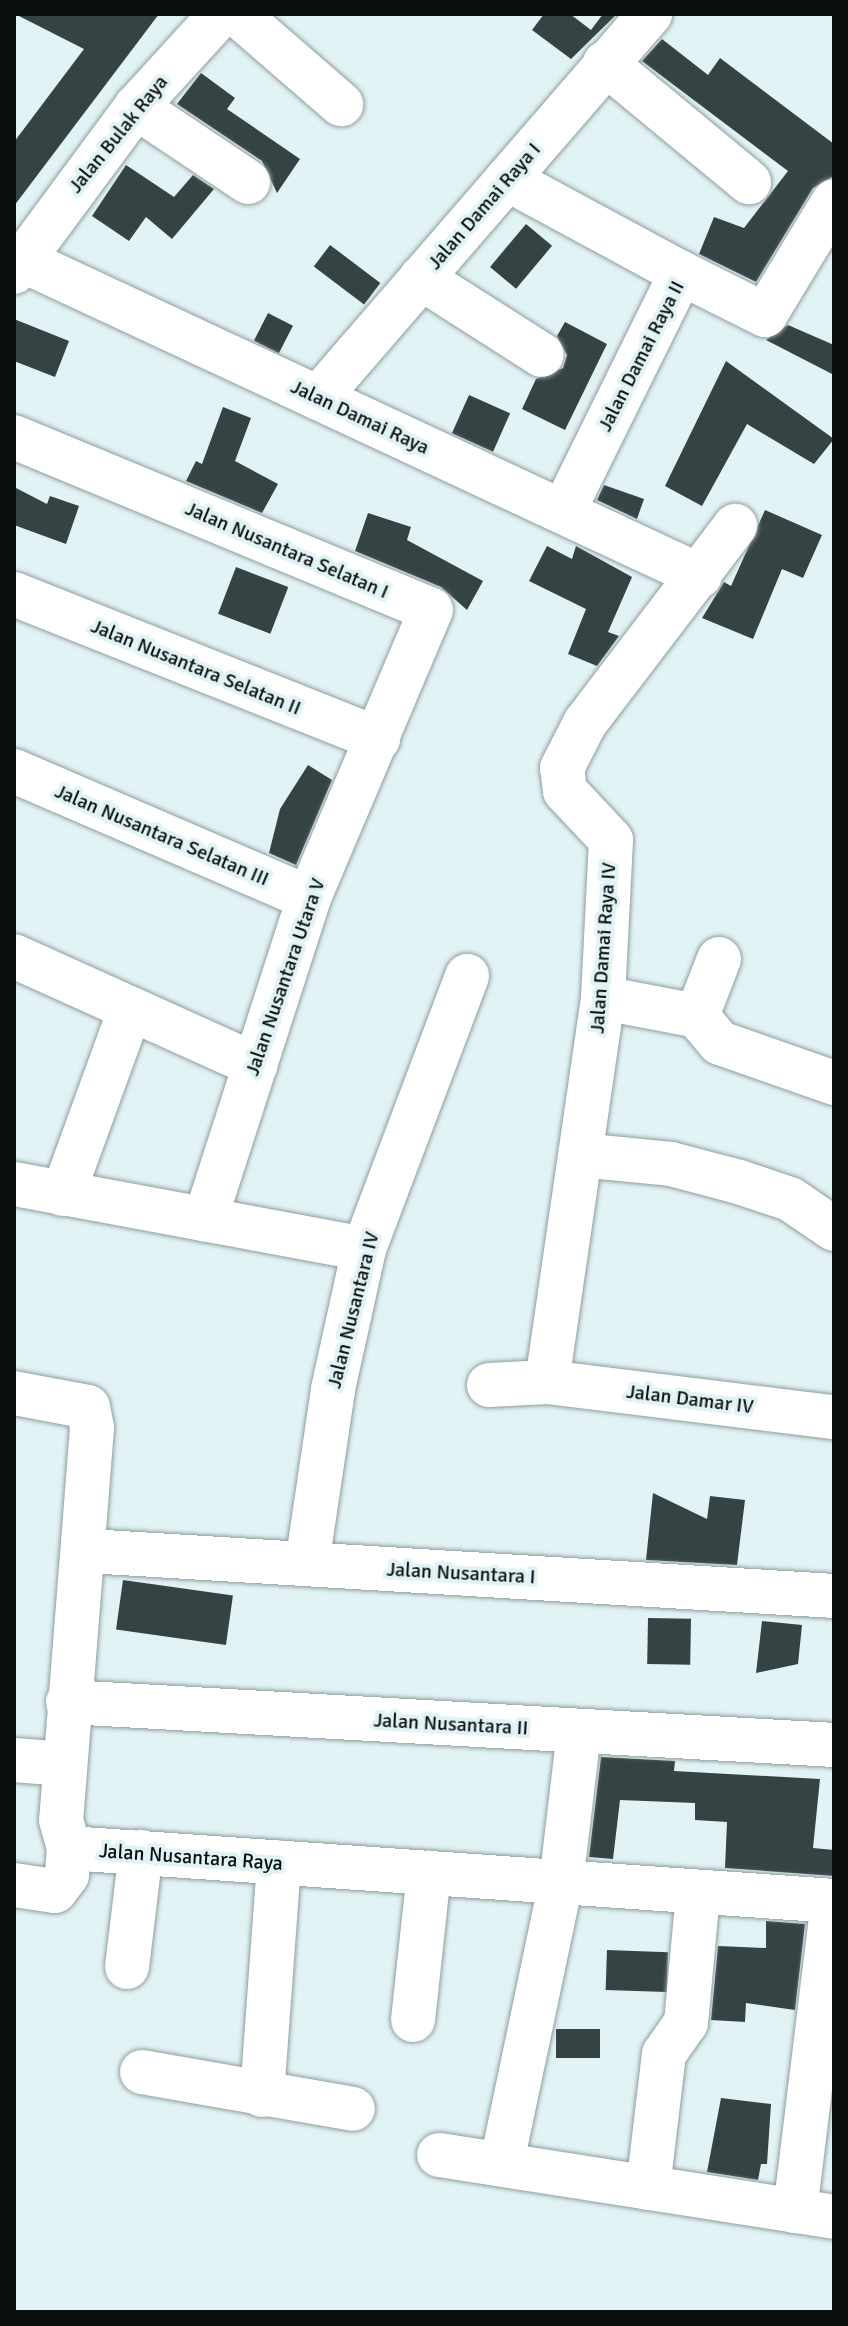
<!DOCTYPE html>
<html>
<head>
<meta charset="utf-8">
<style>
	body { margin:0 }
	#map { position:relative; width:848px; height:2326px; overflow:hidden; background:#e2f3f5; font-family:Signika,sans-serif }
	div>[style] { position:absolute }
	.building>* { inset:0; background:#354344; transform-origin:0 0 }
	.roads { filter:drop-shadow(0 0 2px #8e9d9f) drop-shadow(0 0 2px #8e9d9f) }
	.minor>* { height:44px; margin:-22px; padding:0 22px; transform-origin:22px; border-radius:22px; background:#fff }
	span { translate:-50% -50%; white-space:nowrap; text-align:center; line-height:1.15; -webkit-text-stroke:8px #e2f3f5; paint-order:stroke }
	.street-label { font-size:20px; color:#090f0f }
	.frame { position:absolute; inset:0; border:16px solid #090f0f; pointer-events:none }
</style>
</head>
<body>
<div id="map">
	<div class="building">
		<i style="clip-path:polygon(15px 14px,159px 14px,14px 206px,14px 142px,84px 49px)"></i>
		<i style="clip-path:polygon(544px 14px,570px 14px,591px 30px,603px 14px,617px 14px,571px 59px,532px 30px)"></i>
		<i style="clip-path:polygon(662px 39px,708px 75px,720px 58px,834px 144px,834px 176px,813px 188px,756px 282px,699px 254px,714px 217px,744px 228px,788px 171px,642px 61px)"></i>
		<i style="clip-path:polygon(201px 73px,235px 98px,227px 109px,300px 159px,277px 193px,262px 161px,177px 104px)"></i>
		<i style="clip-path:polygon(126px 165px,174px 197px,193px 175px,214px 189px,172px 239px,146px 217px,129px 241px,92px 216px)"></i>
		<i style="left:526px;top:224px;width:34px;height:56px;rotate:40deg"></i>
		<i style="left:330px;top:245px;width:63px;height:27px;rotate:37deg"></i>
		<i style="left:268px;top:313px;width:28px;height:31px;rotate:27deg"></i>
		<i style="clip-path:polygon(14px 319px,69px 341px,55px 377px,14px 361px)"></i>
		<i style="clip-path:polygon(565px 322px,607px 344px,565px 430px,522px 409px,536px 379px,563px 368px,567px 355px,557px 336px)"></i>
		<i style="clip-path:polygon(788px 325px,834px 345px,834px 375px,766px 340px)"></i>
		<i style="clip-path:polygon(726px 361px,834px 439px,814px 464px,747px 424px,702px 506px,665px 486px)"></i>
		<i style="left:469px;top:395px;width:45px;height:42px;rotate:24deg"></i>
		<i style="clip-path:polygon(223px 407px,251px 418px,235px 461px,278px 484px,262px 513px,186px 481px,196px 461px,202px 464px)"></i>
		<i style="clip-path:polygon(604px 485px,644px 499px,637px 519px,597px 500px)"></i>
		<i style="clip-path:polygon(14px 487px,47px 504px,50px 496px,79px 506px,66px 544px,14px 525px)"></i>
		<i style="clip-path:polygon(765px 510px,822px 535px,803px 578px,782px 569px,753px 639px,702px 618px,724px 582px,731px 586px)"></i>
		<i style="clip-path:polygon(368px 513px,411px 527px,407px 540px,483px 581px,467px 610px,441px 587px,355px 551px)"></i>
		<i style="clip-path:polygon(547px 546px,572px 559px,576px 546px,632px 577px,608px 632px,619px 636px,597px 666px,568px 654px,586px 609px,529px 581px)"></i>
		<i style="left:236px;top:567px;width:56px;height:50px;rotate:21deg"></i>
		<i style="clip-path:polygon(308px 765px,332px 780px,296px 865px,269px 853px,280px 809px)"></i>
		<i style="clip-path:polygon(653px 1493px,707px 1519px,710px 1496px,745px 1500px,737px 1565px,646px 1560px)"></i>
		<i style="left:123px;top:1580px;width:111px;height:50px;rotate:8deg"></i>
		<i style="left:648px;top:1618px;width:43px;height:46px;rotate:1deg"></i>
		<i style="clip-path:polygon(762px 1621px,802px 1625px,798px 1664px,756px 1673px)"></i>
		<i style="clip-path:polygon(601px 1757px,675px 1761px,674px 1771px,820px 1779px,813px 1848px,834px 1850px,834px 1876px,725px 1868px,727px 1822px,695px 1820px,695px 1803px,620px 1800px,613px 1859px,589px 1857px)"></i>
		<i style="clip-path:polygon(766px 1921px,805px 1924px,795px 2010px,746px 2003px,745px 2022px,711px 2020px,718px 1946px,766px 1948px)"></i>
		<i style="left:607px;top:1950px;width:61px;height:40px;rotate:2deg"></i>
		<i style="left:556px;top:2029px;width:44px;height:29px"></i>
		<i style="clip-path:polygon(721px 2098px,771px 2104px,767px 2164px,761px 2164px,758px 2180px,707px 2172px)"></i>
	</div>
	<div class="roads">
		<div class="minor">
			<i style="left:237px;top:14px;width:138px;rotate:40.9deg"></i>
			<i style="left:605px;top:63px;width:187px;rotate:39.6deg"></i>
			<i style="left:136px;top:107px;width:135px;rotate:33.8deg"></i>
			<i style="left:507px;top:179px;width:198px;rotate:28.4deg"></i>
			<i style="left:20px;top:259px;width:750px;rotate:24.99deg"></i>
			<i style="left:14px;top:272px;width:205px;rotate:-53.5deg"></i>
			<i style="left:136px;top:107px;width:126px;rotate:-47.6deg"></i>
			<i style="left:421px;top:278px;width:143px;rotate:32.5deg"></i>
			<i style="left:318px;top:398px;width:508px;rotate:-49.15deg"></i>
			<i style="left:14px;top:437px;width:451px;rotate:22.5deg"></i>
			<i style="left:431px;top:610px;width:313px;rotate:113deg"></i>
			<i style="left:309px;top:898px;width:338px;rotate:107.9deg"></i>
			<i style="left:563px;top:512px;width:267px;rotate:-63.7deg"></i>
			<i style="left:681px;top:273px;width:94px;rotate:26.6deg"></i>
			<i style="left:765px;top:315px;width:133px;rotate:-58.8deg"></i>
			<i style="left:14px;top:594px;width:392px;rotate:21.7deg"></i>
			<i style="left:14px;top:771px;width:321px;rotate:23.3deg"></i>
			<i style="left:14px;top:956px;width:265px;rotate:24.3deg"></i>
			<i style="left:603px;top:998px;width:96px;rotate:10.8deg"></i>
			<i style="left:697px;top:1016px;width:35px;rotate:50deg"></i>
			<i style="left:720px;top:1043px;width:121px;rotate:19.3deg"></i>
			<i style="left:697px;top:1016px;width:61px;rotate:-68.9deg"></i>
			<i style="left:580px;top:1155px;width:91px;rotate:5.6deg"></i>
			<i style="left:671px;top:1164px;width:70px;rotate:14.8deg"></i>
			<i style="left:739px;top:1182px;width:54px;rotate:18.4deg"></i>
			<i style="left:790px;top:1199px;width:53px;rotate:34.3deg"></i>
			<i style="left:14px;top:1184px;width:356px;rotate:10.5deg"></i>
			<i style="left:63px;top:1194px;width:193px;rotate:-70deg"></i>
			<i style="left:547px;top:1382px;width:388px;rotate:-81.7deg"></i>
			<i style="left:603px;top:998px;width:158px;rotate:-87.1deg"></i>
			<i style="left:611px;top:840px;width:67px;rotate:-133.2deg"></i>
			<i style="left:565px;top:791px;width:23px;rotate:-97deg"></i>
			<i style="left:562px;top:768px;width:51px;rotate:-62.9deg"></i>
			<i style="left:585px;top:723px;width:248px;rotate:-52.7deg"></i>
			<i style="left:489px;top:1385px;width:58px;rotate:-3deg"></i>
			<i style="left:547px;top:1382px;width:289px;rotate:7deg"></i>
			<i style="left:14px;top:1393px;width:75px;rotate:10.7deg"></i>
			<i style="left:88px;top:1407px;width:21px;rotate:79deg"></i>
			<i style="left:92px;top:1428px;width:393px;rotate:94.5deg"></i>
			<i style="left:61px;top:1820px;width:29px;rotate:74deg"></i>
			<i style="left:69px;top:1848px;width:767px;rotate:3.96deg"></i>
			<i style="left:88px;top:1551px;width:747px;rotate:3.45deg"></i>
			<i style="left:307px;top:1564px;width:177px;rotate:-81.5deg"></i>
			<i style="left:333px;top:1389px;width:143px;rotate:-77.5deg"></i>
			<i style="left:364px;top:1249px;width:292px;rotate:-69.3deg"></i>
			<i style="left:68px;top:1702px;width:767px;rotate:3.21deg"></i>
			<i style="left:14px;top:1760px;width:51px;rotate:4.5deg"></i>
			<i style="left:14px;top:1885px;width:41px;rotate:8.3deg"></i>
			<i style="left:55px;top:1891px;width:20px;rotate:-53deg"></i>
			<i style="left:67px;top:1875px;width:27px;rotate:-86deg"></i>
			<i style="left:127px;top:1967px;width:116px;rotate:-83.1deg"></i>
			<i style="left:413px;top:2020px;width:148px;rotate:-83.8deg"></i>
			<i style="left:142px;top:2072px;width:214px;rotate:9.9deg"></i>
			<i style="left:262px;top:2095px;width:233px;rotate:-85.8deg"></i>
			<i style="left:439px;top:2155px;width:400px;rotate:8.9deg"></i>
			<i style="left:502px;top:2162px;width:285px;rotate:-78.1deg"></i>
			<i style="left:561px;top:1883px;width:152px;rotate:-83.2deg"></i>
			<i style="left:648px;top:2188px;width:135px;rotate:-83.2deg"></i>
			<i style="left:664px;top:2054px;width:38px;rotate:-55deg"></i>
			<i style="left:686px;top:2023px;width:130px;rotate:-84.7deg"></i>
			<i style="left:795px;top:2211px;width:312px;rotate:-83deg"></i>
		</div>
	</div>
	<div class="street-label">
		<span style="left:118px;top:134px;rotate:-51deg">Jalan Bulak Raya</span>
		<span style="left:484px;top:206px;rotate:-49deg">Jalan Damai Raya I</span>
		<span style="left:641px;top:356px;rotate:-63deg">Jalan Damai Raya II</span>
		<span style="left:360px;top:417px;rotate:25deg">Jalan Damai Raya</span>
		<span style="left:287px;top:550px;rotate:23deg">Jalan Nusantara Selatan I</span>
		<span style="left:196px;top:667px;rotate:22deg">Jalan Nusantara Selatan II</span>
		<span style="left:162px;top:835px;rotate:23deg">Jalan Nusantara Selatan III</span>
		<span style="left:603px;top:948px;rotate:-86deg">Jalan Damai Raya IV</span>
		<span style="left:285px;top:977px;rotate:-71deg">Jalan Nusantara Utara V</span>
		<span style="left:353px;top:1310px;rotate:-76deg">Jalan Nusantara IV</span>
		<span style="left:690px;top:1399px;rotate:7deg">Jalan Damar IV</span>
		<span style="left:461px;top:1573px;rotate:3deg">Jalan Nusantara I</span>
		<span style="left:451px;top:1724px;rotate:3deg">Jalan Nusantara II</span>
		<span style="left:191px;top:1857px;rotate:4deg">Jalan Nusantara Raya</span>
	</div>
	<div class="frame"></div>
</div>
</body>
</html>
